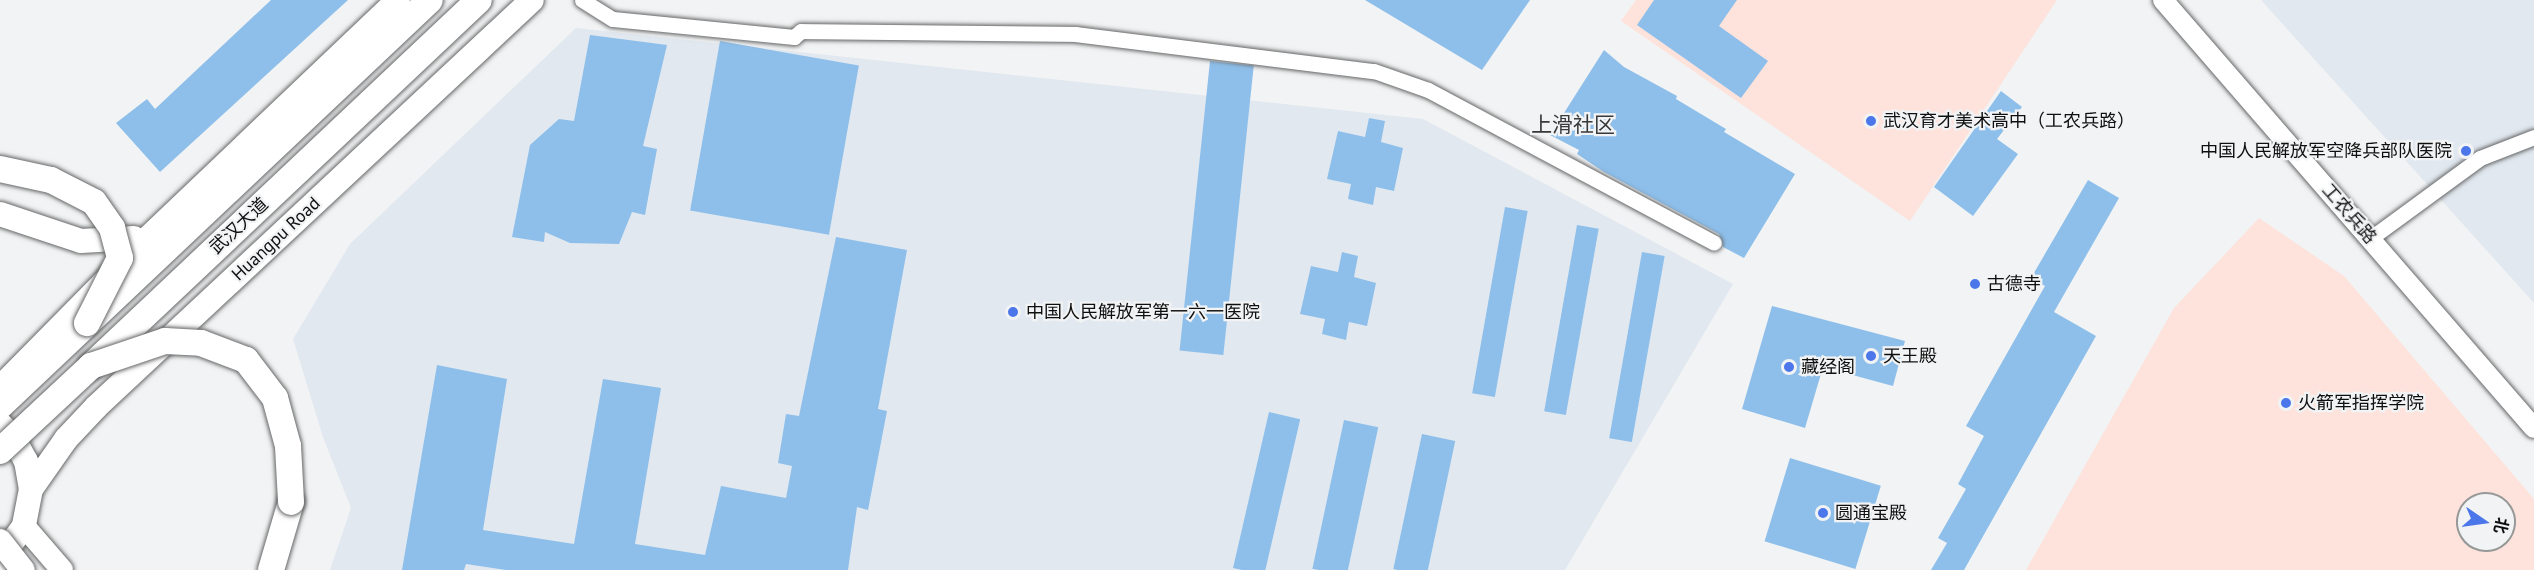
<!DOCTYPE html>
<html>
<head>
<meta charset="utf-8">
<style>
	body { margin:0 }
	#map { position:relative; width:2534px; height:570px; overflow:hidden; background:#f2f3f4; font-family:"PT Sans","Noto Sans SC",sans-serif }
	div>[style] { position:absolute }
	.built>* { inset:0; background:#e1e8ef }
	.education>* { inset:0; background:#fde3dc }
	.building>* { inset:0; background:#8ebfea; transform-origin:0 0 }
	.roads { filter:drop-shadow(0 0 2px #666768) drop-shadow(0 0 2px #666768) }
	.minor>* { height:15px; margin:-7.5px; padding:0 7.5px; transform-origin:7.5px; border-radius:7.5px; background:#fff }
	.tertiary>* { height:20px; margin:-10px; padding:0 10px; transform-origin:10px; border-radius:10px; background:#fff }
	.secondary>* { height:22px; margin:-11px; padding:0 11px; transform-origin:11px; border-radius:11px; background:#fff }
	.primary>* { height:24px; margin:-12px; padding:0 12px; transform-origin:12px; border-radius:12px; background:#fff }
	.trunk>* { height:26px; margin:-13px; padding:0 13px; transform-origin:13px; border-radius:13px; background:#fff }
	.bridges { filter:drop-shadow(0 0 2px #666768) drop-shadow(0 0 2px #666768) }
	.primary-bridge>* { height:24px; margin:-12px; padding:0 12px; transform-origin:12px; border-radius:12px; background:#fff }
	.trunk-bridge>* { height:26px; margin:-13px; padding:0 13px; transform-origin:13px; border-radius:13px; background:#fff }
	.dots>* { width:16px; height:16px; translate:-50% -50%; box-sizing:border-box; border:3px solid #f2f3f4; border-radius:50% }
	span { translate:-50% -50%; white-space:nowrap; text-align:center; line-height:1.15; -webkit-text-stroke:4.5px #f2f3f4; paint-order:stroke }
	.poi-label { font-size:18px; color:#0e0f0f }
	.left { translate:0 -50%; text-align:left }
	.right { translate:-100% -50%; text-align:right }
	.street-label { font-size:18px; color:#0e0f0f }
	.quarter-label { font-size:21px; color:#38393a }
	.north { position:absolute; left:2456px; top:492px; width:60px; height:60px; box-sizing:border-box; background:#f2f3f4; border:2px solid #979898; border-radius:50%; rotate:103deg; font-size:16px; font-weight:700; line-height:24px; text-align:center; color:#0e0f0f }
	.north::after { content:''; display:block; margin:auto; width:21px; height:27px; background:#4b77ea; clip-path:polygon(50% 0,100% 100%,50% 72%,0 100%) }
</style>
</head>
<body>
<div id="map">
	<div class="built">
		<i style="clip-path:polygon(2261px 0,2534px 0,2534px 303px)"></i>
		<i style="clip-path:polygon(576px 28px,1423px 119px,1733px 284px,1565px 570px,330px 570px,351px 508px,323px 437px,293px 339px,350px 244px)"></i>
	</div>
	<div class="education">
		<i style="clip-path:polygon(1636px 0,2057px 0,1910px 221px,1621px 21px)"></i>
		<i style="clip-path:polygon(evenodd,2259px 218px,2344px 276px,2534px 499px,2534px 570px,2026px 570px,2174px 308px,2259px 218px,2468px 504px,2504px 504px,2504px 540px,2468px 540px,2468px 504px)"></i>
	</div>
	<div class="building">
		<i style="clip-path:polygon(271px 0,348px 0,160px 172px,116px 123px,147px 99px,155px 109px)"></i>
		<i style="clip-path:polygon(1365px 0,1530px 0,1482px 70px)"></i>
		<i style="clip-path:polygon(1654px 0,1737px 0,1719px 26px,1768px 61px,1741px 98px,1637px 25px)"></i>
		<i style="clip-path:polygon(590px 35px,667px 45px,643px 146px,657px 149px,645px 215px,632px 212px,619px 244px,570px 243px,545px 232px,544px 242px,512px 237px,530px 145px,559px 119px,574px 121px)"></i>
		<i style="left:720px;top:41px;width:141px;height:172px;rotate:10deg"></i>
		<i style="clip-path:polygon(1604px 50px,1624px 67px,1677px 96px,1676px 99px,1726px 129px,1724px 132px,1795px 174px,1744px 258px,1723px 247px,1719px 234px,1604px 172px,1577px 154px,1579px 150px,1550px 135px)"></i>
		<i style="left:1210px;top:61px;width:44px;height:291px;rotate:6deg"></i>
		<i style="clip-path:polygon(2001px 91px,2022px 107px,1997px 139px,2018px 154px,1973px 216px,1934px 187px)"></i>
		<i style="clip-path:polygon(1369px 118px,1385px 121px,1381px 142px,1403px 148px,1394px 191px,1376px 187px,1373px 205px,1348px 199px,1351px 184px,1327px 179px,1338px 131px,1365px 137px)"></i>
		<i style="clip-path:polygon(2088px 180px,2119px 198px,2054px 312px,2096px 336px,1964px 570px,1931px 570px,1947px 543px,1938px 538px,1966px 489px,1958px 484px,1984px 436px,1966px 426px,2045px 286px,2031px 278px)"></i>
		<i style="left:1505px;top:207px;width:23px;height:189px;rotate:10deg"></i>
		<i style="left:1577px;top:225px;width:22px;height:189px;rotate:10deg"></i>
		<i style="clip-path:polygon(836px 237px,907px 250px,878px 409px,887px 411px,868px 510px,857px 507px,848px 570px,506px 570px,466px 564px,464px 570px,402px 570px,437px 365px,507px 379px,483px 530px,574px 544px,603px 379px,661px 388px,635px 544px,705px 555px,721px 486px,786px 498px,792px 466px,778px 463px,786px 414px,799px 416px)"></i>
		<i style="clip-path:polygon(1342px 252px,1358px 256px,1354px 277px,1376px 283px,1367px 326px,1349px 322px,1346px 340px,1322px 334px,1325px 319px,1300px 314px,1311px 266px,1338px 272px)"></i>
		<i style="left:1642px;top:252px;width:23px;height:189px;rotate:10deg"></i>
		<i style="clip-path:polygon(1772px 306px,1905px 341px,1893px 386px,1823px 367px,1805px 428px,1742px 409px)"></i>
		<i style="left:1269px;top:412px;width:32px;height:160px;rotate:13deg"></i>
		<i style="left:1344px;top:420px;width:35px;height:152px;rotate:12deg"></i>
		<i style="left:1422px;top:434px;width:34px;height:138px;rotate:12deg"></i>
		<i style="left:1790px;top:458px;width:95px;height:87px;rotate:17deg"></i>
	</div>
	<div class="roads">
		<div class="minor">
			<i style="left:582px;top:0;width:36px;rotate:32deg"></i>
			<i style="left:613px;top:19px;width:182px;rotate:5.7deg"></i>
			<i style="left:794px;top:37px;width:9px;rotate:-41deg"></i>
			<i style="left:801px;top:31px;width:274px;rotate:0.6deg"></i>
			<i style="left:1075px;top:34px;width:301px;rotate:7.1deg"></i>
			<i style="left:1374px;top:71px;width:57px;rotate:19.4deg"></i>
			<i style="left:1428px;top:90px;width:324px;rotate:28.1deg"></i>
			<i style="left:2379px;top:232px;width:125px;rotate:-36.2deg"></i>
			<i style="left:2480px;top:158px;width:58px;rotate:-21.3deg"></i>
		</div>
		<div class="tertiary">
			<i style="left:2163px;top:0;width:566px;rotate:49.08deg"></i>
		</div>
		<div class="secondary">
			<i style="left:24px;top:526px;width:58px;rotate:49.2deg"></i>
		</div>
		<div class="primary">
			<i style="left:0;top:214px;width:85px;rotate:18.4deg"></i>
			<i style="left:81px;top:241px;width:53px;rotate:-3.2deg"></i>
			<i style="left:0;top:388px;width:211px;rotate:-45.4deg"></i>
			<i style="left:148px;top:238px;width:345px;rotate:-43.6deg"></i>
			<i style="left:0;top:424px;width:18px;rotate:45deg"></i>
			<i style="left:13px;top:437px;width:27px;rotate:62deg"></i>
			<i style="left:26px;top:461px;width:28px;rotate:80deg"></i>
			<i style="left:31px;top:489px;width:38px;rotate:101deg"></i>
			<i style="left:24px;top:526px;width:41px;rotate:126deg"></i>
			<i style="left:31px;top:489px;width:61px;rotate:-55deg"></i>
			<i style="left:66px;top:439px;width:44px;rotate:-46.8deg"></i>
			<i style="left:96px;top:407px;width:596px;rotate:-43.03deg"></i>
		</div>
		<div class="trunk">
			<i style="left:91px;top:366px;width:533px;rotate:-43.33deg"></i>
			<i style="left:0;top:406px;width:591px;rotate:-43.36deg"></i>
			<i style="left:271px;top:570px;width:71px;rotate:-73.6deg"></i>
		</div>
	</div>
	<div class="bridges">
		<div class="primary-bridge">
			<i style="left:0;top:541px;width:37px;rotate:52deg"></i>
		</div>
		<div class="trunk-bridge">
			<i style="left:0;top:169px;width:52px;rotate:12.2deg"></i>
			<i style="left:51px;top:180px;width:48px;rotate:27.1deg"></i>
			<i style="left:94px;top:202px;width:32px;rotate:55deg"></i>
			<i style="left:112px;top:228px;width:31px;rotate:75deg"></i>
			<i style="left:120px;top:258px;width:73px;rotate:116.9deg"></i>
			<i style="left:0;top:451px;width:125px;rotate:-43deg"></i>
			<i style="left:91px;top:366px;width:78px;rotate:-18.7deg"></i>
			<i style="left:165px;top:341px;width:36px;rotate:3deg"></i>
			<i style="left:201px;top:343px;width:48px;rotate:20.7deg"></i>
			<i style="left:246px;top:360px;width:48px;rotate:52.7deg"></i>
			<i style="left:275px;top:398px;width:50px;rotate:74.8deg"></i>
			<i style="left:288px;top:446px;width:56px;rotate:86.9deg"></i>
		</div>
	</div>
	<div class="dots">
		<i style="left:1871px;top:121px;background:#4b77ea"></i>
		<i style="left:2466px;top:151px;background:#4b77ea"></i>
		<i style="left:1975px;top:284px;background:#4b77ea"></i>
		<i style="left:1013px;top:312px;background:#4b77ea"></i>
		<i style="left:1871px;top:356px;background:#4b77ea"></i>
		<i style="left:1789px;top:367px;background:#4b77ea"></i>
		<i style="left:2286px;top:403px;background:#4b77ea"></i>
		<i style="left:1823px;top:513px;background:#4b77ea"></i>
	</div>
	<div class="poi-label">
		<span class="left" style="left:1883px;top:121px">武汉育才美术高中（工农兵路）</span>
		<span class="right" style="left:2452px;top:151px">中国人民解放军空降兵部队医院</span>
		<span class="left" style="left:1987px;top:284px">古德寺</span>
		<span class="left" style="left:1026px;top:312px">中国人民解放军第一六一医院</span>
		<span class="left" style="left:1883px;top:356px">天王殿</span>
		<span class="left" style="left:1801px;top:367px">藏经阁</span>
		<span class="left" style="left:2298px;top:403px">火箭军指挥学院</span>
		<span class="left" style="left:1835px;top:513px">圆通宝殿</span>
	</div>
	<div class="street-label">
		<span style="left:2349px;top:214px;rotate:49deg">工农兵路</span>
		<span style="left:239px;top:226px;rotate:-43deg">武汉大道</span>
		<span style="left:276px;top:239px;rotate:-43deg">Huangpu Road</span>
	</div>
	<div class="quarter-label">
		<span style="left:1573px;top:125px">上滑社区</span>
	</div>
	<div class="north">北</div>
</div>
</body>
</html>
